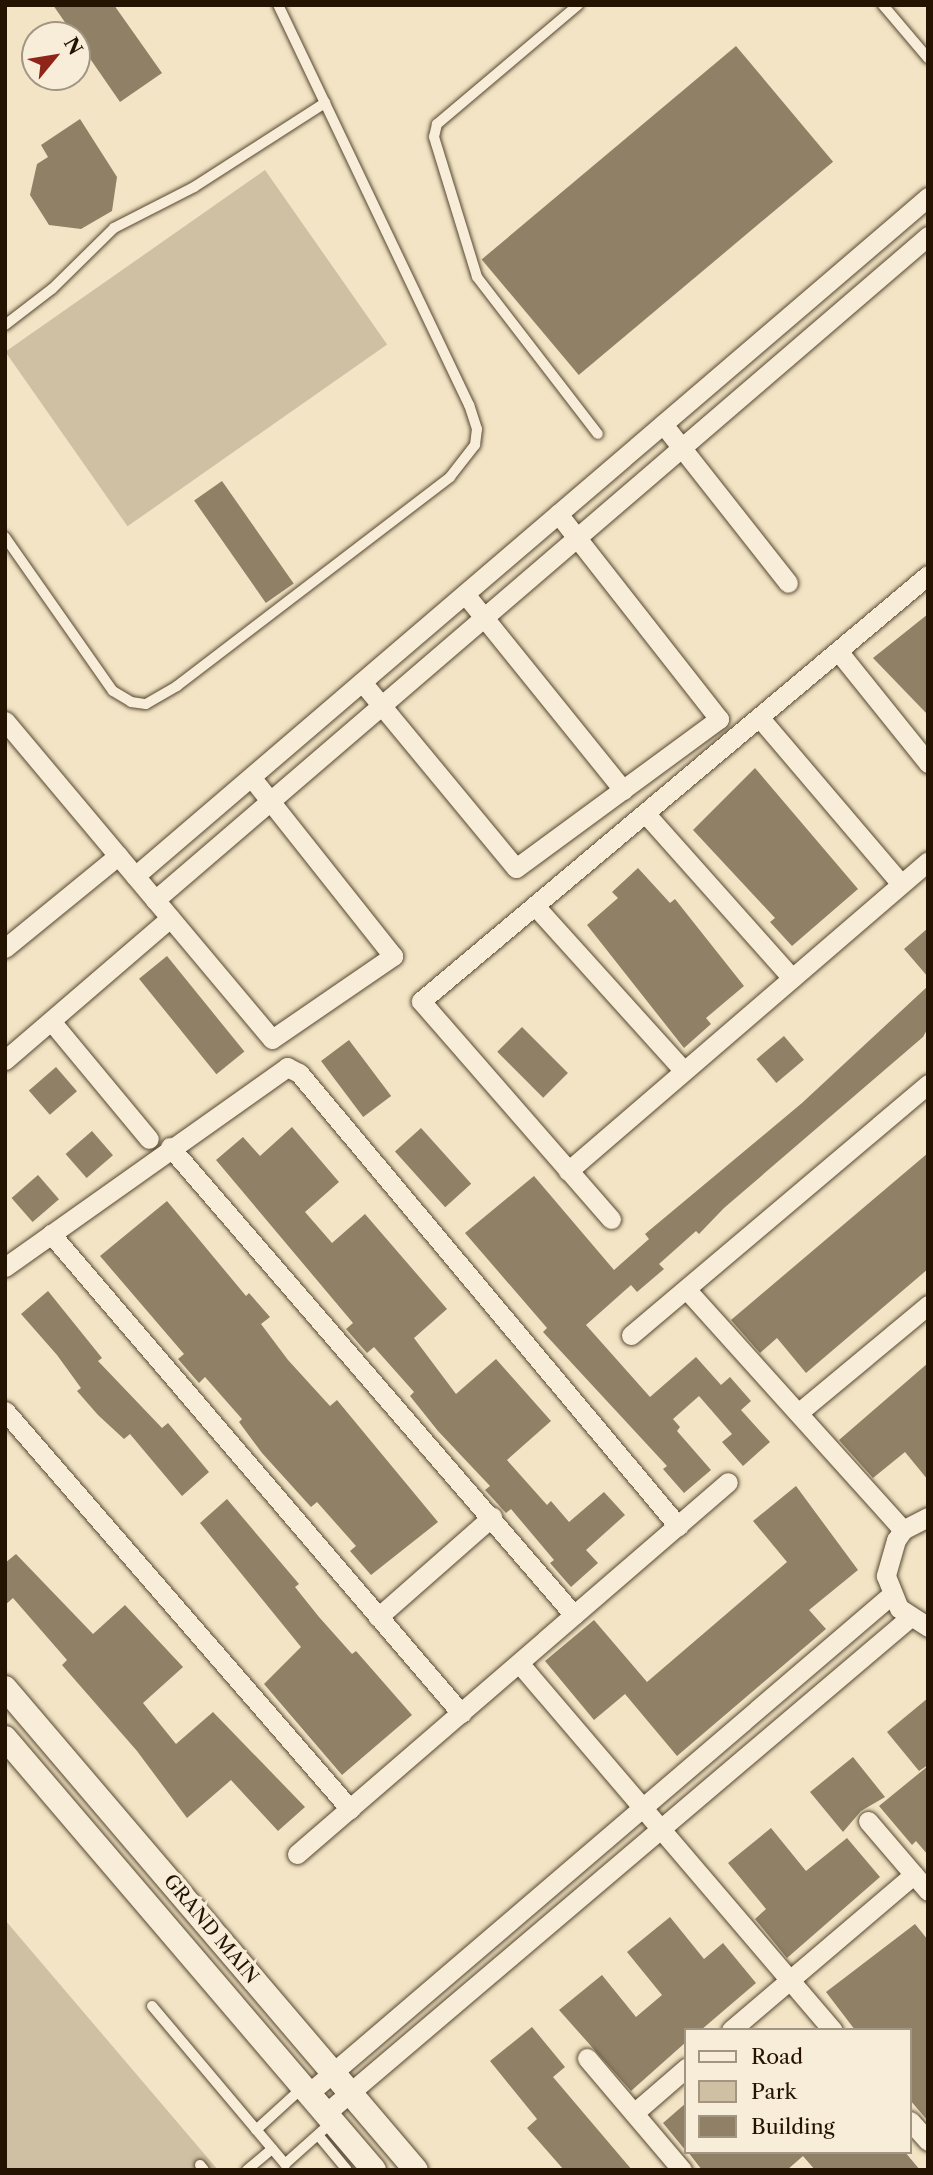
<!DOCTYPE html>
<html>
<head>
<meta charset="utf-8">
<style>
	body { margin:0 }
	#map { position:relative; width:933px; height:2175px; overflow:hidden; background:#f2e4c4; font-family:"Libre Caslon Text",serif }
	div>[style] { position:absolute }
	.green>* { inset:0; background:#cfc0a3; transform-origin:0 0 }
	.building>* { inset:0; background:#8f8066; transform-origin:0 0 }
	.roads { filter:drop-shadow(0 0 2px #574731) drop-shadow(0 0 2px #574731) }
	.service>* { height:10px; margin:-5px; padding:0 5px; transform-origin:5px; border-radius:5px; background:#f7edd9 }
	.minor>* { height:19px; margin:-9.5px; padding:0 9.5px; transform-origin:9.5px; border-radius:9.5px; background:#f7edd9 }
	.tertiary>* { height:24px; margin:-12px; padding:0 12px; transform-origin:12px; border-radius:12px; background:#f7edd9 }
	span { translate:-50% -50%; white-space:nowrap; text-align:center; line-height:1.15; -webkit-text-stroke:7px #f7edd9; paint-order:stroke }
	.street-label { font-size:19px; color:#231300 }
	.frame { position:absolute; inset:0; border:7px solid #231300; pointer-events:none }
	.legend { position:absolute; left:684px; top:2028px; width:228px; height:126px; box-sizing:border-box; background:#f7edd9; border:2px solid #a29682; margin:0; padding:9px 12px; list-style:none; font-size:21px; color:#231300 }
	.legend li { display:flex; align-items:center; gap:14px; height:35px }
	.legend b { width:35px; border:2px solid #a29682 }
	.north { position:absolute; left:21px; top:21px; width:70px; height:70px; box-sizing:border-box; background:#f7edd9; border:2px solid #a29682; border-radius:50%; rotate:60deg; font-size:19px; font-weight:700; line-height:28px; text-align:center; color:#231300 }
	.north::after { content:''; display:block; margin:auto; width:24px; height:32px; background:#8f2418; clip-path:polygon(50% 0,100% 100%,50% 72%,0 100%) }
</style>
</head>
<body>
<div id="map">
	<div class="green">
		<i style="left:265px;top:170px;width:213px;height:317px;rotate:55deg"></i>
		<i style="clip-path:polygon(5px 1920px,218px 2170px,5px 2170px)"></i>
	</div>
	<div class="building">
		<i style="clip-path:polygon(53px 5px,114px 5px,162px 73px,120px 102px)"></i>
		<i style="left:736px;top:46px;width:151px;height:332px;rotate:50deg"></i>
		<i style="clip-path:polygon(80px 119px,117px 177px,112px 211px,81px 229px,49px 225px,30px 195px,37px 164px,48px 157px,41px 145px)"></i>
		<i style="left:222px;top:481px;width:125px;height:34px;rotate:55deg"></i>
		<i style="clip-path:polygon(928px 614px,928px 715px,873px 658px)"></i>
		<i style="clip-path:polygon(755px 768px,858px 889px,792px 946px,770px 922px,775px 918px,693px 830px)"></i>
		<i style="clip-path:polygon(638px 868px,670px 903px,675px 899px,744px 986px,706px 1018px,711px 1024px,684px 1048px,587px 925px,618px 898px,612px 892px)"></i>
		<i style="clip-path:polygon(928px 928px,928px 977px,904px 949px)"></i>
		<i style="left:167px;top:956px;width:123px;height:36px;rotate:51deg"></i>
		<i style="clip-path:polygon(928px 986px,928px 1028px,923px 1037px,724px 1208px,699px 1234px,696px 1231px,659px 1264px,664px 1269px,637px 1292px,631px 1285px,586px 1325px,650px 1397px,696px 1357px,721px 1385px,730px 1377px,751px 1401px,741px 1410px,770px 1442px,743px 1466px,722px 1442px,732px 1434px,699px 1396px,673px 1419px,680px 1427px,677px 1431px,711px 1470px,684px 1493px,663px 1469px,667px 1466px,543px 1332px,547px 1328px,465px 1233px,534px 1176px,614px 1270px,649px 1239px,645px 1234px,802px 1103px)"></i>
		<i style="left:522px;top:1027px;width:65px;height:35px;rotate:45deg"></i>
		<i style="left:784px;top:1036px;width:31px;height:36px;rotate:50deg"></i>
		<i style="left:349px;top:1040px;width:70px;height:35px;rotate:53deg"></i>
		<i style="left:56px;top:1067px;width:32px;height:36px;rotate:49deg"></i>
		<i style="clip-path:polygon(292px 1127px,339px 1182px,305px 1212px,332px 1243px,365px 1214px,447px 1309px,414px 1338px,456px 1394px,496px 1359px,551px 1421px,507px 1460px,547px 1505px,551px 1501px,569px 1522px,604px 1492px,625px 1515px,586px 1550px,598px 1563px,571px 1587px,550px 1563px,554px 1560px,511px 1509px,506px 1513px,485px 1490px,490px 1486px,438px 1431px,410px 1396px,414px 1392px,374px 1347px,367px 1353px,346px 1329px,353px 1323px,216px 1160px,243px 1137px,260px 1156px)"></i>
		<i style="left:421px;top:1128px;width:75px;height:35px;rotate:48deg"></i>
		<i style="left:92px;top:1131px;width:32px;height:35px;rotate:49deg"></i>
		<i style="clip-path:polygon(928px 1153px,928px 1269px,806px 1373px,777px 1338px,760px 1353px,731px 1320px)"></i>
		<i style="left:38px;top:1175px;width:32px;height:35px;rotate:49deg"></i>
		<i style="clip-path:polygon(167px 1201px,246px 1296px,249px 1293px,270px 1317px,261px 1324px,288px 1360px,330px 1406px,337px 1400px,438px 1522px,371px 1575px,350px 1551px,356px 1546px,317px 1502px,311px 1507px,262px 1453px,239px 1422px,242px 1419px,205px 1377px,199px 1383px,178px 1359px,184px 1354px,100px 1256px)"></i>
		<i style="clip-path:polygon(48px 1291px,102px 1358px,98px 1361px,162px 1428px,168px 1423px,209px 1472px,182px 1496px,130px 1434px,124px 1439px,98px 1415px,77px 1391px,81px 1388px,57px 1355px,21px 1314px)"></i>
		<i style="clip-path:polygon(928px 1363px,928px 1480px,905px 1452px,873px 1478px,839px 1440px)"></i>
		<i style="clip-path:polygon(796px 1486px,858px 1570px,809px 1610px,826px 1629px,677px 1756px,625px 1694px,594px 1720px,545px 1661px,594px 1620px,647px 1682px,787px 1562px,753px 1521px)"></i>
		<i style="clip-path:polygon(227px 1499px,299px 1584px,295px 1587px,319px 1617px,352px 1654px,356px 1651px,412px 1715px,342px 1775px,264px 1684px,301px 1647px,200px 1523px)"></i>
		<i style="clip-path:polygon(16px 1554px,93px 1634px,125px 1605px,183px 1667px,143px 1703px,176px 1744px,213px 1712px,305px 1807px,278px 1831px,231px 1780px,187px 1818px,137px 1751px,62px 1665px,67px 1660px,13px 1598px,5px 1605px,5px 1563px)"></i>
		<i style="clip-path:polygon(928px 1698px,928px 1765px,919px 1771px,887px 1732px)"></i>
		<i style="clip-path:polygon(853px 1757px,885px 1797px,861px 1811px,843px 1832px,810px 1792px)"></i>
		<i style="clip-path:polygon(928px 1766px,928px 1855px,916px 1841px,912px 1845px,879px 1806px)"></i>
		<i style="clip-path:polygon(771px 1828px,806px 1871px,847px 1838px,880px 1877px,787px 1958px,755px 1919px,766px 1909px,728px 1863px)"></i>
		<i style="clip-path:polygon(670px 1917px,704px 1959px,723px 1943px,756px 1983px,701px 2030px,686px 2030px,686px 2042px,631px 2091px,559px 2010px,602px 1975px,636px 2017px,662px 1995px,627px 1952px)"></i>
		<i style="clip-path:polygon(915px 1924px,928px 1940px,928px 2121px,910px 2100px,910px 2030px,855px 2030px,826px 1992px)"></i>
		<i style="clip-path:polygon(532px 2027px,565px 2067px,553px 2077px,632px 2170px,564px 2170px,527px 2128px,537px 2119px,490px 2061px)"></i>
		<i style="clip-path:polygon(686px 2103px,686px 2151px,663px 2123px)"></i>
		<i style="clip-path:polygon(688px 2152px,905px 2152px,920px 2170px,815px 2170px,803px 2156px,787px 2170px,702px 2170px)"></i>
	</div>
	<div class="roads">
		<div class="service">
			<i style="left:578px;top:5px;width:185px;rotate:139.8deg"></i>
			<i style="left:437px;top:124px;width:13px;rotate:103deg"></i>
			<i style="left:434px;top:137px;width:146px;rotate:72.9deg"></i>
			<i style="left:477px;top:277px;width:198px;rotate:52.4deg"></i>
			<i style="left:883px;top:5px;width:70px;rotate:49.7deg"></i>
			<i style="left:5px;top:325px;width:59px;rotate:-37.5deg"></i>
			<i style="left:52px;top:289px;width:87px;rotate:-44.5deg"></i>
			<i style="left:114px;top:228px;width:90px;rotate:-27.1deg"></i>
			<i style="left:194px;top:187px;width:156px;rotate:-32.7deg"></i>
			<i style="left:5px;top:537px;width:188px;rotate:55deg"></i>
			<i style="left:113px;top:691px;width:21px;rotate:31deg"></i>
			<i style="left:131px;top:702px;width:15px;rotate:8deg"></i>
			<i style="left:146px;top:704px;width:36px;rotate:-30deg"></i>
			<i style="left:177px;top:686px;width:344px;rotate:-37.4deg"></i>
			<i style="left:450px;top:477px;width:41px;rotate:-52deg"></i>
			<i style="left:475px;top:445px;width:16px;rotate:-83deg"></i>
			<i style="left:477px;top:429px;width:25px;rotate:-108deg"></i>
			<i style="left:469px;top:405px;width:443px;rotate:-115.5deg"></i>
			<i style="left:152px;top:2006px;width:207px;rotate:49.9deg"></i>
			<i style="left:285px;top:2164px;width:63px;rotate:-41.8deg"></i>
			<i style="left:256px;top:2130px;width:62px;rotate:-42.4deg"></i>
			<i style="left:318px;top:2135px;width:45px;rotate:50.4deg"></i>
			<i style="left:200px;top:2165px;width:6px;rotate:51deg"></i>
			<i style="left:247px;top:2170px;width:33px;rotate:-40deg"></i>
		</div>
		<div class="minor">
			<i style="left:663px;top:424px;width:202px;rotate:51.8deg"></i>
			<i style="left:465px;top:594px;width:252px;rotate:51.1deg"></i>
			<i style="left:838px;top:651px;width:144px;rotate:51.2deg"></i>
			<i style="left:362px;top:682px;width:241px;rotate:50.4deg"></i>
			<i style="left:516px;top:868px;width:252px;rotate:-36.3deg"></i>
			<i style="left:719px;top:719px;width:261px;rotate:-128.1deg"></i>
			<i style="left:759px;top:717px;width:219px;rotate:49.6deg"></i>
			<i style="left:5px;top:721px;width:415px;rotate:50deg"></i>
			<i style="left:272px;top:1039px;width:147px;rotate:-34.4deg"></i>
			<i style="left:393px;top:956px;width:228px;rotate:-128.4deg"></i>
			<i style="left:645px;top:813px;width:221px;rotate:48.3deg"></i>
			<i style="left:135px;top:876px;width:1044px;rotate:-40.57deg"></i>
			<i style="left:155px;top:900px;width:1019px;rotate:-40.66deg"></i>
			<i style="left:535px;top:906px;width:222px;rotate:47.9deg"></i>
			<i style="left:5px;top:948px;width:146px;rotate:-39.2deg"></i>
			<i style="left:51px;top:1021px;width:153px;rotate:50.3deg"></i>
			<i style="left:5px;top:1060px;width:218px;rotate:-40.7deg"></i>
			<i style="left:170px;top:1147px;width:618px;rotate:49.2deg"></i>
			<i style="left:568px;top:1171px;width:475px;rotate:-40.7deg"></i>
			<i style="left:611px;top:1219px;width:289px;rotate:-131.1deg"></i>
			<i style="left:421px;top:1001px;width:662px;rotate:-40.04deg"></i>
			<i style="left:51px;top:1234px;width:631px;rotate:49.44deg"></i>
			<i style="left:5px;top:1267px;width:346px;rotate:-35.3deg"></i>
			<i style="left:287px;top:1067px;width:13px;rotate:27deg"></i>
			<i style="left:299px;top:1073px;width:591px;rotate:50.08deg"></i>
			<i style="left:687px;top:1290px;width:323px;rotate:48deg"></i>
			<i style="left:631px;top:1335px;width:389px;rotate:-40.2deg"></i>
			<i style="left:5px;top:1411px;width:527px;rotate:49.08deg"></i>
			<i style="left:798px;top:1413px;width:169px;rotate:-39.7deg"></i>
			<i style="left:928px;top:1517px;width:28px;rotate:153deg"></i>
			<i style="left:903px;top:1530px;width:12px;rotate:125deg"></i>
			<i style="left:896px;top:1540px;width:37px;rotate:106deg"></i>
			<i style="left:886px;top:1576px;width:35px;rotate:68deg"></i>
			<i style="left:899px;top:1608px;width:35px;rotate:33deg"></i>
			<i style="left:378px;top:1617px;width:152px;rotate:-41.3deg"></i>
			<i style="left:519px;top:1663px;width:483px;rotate:49.5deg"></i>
			<i style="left:868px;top:1821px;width:92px;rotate:49.4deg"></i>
			<i style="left:297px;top:1854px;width:569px;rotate:-40.8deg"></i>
			<i style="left:731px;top:2030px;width:240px;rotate:-40.4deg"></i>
			<i style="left:587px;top:2058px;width:147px;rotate:49.7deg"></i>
			<i style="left:309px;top:2093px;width:766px;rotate:-40.55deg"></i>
			<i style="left:326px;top:2113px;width:765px;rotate:-40.33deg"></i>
			<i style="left:634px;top:2113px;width:69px;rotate:-40.9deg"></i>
			<i style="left:910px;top:2121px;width:27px;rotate:48deg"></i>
		</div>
		<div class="tertiary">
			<i style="left:5px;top:1688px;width:633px;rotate:49.55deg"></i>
			<i style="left:5px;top:1738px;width:568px;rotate:49.5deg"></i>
		</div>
	</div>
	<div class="street-label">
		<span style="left:211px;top:1929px;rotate:50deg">GRAND MAIN</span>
	</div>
	<div class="frame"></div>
	<ul class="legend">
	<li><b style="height:9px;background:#f7edd9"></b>Road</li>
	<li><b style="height:19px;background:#cfc0a3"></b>Park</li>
	<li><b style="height:19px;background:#8f8066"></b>Building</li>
	</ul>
	<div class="north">N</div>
</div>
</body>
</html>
